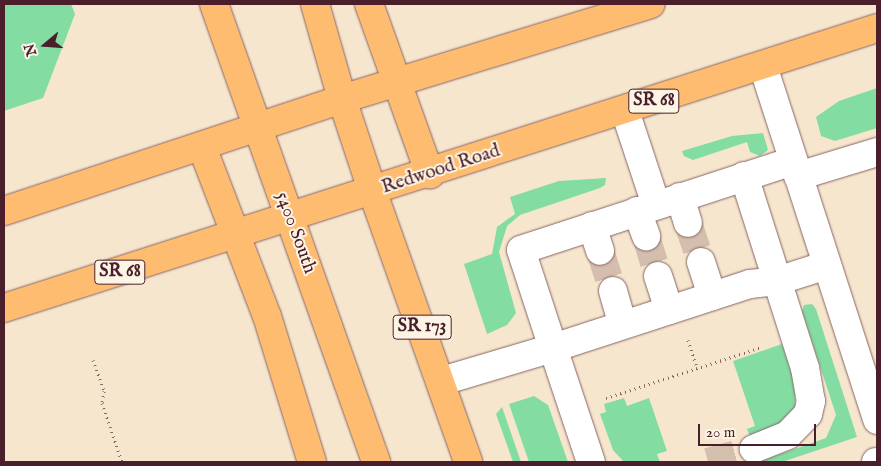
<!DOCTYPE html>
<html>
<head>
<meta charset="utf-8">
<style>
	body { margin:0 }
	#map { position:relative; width:881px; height:466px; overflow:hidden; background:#f7e6ce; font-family:"IM FELL English",serif }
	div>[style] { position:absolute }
	.green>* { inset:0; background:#83dca2 }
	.minor-tunnel>* { height:28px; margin-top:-14px; transform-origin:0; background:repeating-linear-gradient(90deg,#d4bead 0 28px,transparent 0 42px) }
	.path>* { height:3px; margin-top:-1.5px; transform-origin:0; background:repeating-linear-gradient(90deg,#876564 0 1px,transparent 0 5px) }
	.roads { filter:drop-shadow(0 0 1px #876564) drop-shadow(0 0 1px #876564) }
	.minor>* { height:28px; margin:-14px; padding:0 14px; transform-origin:14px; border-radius:14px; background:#fff }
	.major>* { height:28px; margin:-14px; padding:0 14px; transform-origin:14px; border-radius:14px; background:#febc70 }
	span { translate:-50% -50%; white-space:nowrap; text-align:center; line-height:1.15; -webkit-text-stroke:4px #fcf5e5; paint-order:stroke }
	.shield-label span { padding:1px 4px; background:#fcf5e5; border:1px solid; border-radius:4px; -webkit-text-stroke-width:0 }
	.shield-label { font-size:18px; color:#4a1f2b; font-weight:700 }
	.street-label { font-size:19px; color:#4a1f2b }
	.frame { position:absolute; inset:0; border:5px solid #4a1f2b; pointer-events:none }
	.north { position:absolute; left:20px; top:20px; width:50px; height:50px; -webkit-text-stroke:4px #fcf5e5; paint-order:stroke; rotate:252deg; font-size:14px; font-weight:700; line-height:20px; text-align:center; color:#4a1f2b }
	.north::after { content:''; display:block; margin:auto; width:18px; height:22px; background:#4a1f2b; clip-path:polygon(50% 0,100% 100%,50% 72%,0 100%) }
	.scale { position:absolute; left:698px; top:424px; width:118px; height:22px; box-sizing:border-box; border:2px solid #4a1f2b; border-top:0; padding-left:6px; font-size:15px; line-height:18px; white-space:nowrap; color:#4a1f2b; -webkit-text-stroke:4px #fcf5e5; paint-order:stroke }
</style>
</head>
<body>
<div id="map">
	<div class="green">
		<i style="clip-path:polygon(4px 4px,71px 4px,75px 14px,43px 98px,4px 111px)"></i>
		<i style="clip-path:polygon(877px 88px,877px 128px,835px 141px,821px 136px,816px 117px,839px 101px)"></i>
		<i style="clip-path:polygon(763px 133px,768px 150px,760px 156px,750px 152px,747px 142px,693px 160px,684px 156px,682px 151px,732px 136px)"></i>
		<i style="clip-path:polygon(606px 178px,605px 185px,600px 188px,520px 215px,507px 226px,499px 252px,516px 313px,507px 325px,487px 334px,464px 264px,492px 254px,497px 227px,515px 214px,510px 197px,559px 181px)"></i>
		<i style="clip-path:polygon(812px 304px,816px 309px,857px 437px,782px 462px,758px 462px,826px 438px,836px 415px,802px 311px,804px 305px)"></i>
		<i style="clip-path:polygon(782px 344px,795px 384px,795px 406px,785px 423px,750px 437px,747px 429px,755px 426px,733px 361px)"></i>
		<i style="clip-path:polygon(534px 396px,548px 405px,568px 462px,529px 462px,509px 404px)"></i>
		<i style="clip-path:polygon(624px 398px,627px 406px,649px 398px,667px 451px,657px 454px,660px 462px,624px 462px,613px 450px,600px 414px,606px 412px,604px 404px)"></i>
		<i style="clip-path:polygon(502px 407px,521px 462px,513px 462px,496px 414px)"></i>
	</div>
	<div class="minor-tunnel">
		<i style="left:688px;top:223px;width:41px;rotate:71.6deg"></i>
		<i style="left:646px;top:236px;width:42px;rotate:73.3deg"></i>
		<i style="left:600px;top:251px;width:42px;rotate:72deg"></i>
		<i style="left:708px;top:462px;width:48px;rotate:-15.8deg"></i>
	</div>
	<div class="path">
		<i style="left:688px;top:340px;width:29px;rotate:72deg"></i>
		<i style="left:93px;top:360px;width:33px;rotate:70deg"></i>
		<i style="left:104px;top:391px;width:12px;rotate:99deg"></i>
		<i style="left:102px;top:403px;width:62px;rotate:71.3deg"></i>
		<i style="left:606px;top:398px;width:164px;rotate:-18.1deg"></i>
	</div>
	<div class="roads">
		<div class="minor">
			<i style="left:763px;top:66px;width:372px;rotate:72.1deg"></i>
			<i style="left:625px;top:111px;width:99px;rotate:71.7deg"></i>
			<i style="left:793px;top:161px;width:286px;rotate:161.9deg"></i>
			<i style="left:521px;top:250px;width:103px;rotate:71.9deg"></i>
			<i style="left:553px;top:348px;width:207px;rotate:-18deg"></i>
			<i style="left:750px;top:284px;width:27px;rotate:-6deg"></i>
			<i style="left:777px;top:281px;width:52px;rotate:-17.7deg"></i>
			<i style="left:744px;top:176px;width:201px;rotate:72.4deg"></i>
			<i style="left:805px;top:368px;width:34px;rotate:80deg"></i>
			<i style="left:811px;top:401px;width:13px;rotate:103deg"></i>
			<i style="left:808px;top:414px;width:29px;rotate:134deg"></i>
			<i style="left:788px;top:435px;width:37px;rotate:158deg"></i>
			<i style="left:798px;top:176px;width:83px;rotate:-16.9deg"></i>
			<i style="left:680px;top:197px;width:27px;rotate:73deg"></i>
			<i style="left:637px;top:211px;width:27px;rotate:70deg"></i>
			<i style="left:592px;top:226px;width:26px;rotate:72deg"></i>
			<i style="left:701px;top:262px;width:36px;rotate:72deg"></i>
			<i style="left:658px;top:276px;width:36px;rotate:72deg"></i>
			<i style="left:613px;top:291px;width:35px;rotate:74deg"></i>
			<i style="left:442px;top:381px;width:116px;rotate:-16.6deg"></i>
			<i style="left:553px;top:348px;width:120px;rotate:71.6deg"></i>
			<i style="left:876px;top:462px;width:1px"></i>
		</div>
		<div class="major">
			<i style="left:214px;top:4px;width:486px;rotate:70.5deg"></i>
			<i style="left:315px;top:4px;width:99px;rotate:74.1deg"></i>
			<i style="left:342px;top:99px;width:99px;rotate:71.7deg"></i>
			<i style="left:373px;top:193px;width:285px;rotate:70.5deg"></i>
			<i style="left:369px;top:4px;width:181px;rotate:70.3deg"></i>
			<i style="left:202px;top:147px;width:181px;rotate:69deg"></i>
			<i style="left:267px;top:316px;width:153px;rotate:72.9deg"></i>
			<i style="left:4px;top:211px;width:356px;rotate:-18.3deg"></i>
			<i style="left:342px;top:99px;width:323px;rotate:-17.1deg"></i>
			<i style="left:4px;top:308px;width:917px;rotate:-17.78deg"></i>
		</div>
	</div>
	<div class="shield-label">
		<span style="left:654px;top:101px">SR 68</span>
		<span style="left:120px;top:272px">SR 68</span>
		<span style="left:422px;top:327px">SR 173</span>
	</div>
	<div class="street-label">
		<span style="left:441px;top:170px;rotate:-18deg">Redwood Road</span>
		<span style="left:295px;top:233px;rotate:70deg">5400 South</span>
	</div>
	<div class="frame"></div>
	<div class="north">N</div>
	<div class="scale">20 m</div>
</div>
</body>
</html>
